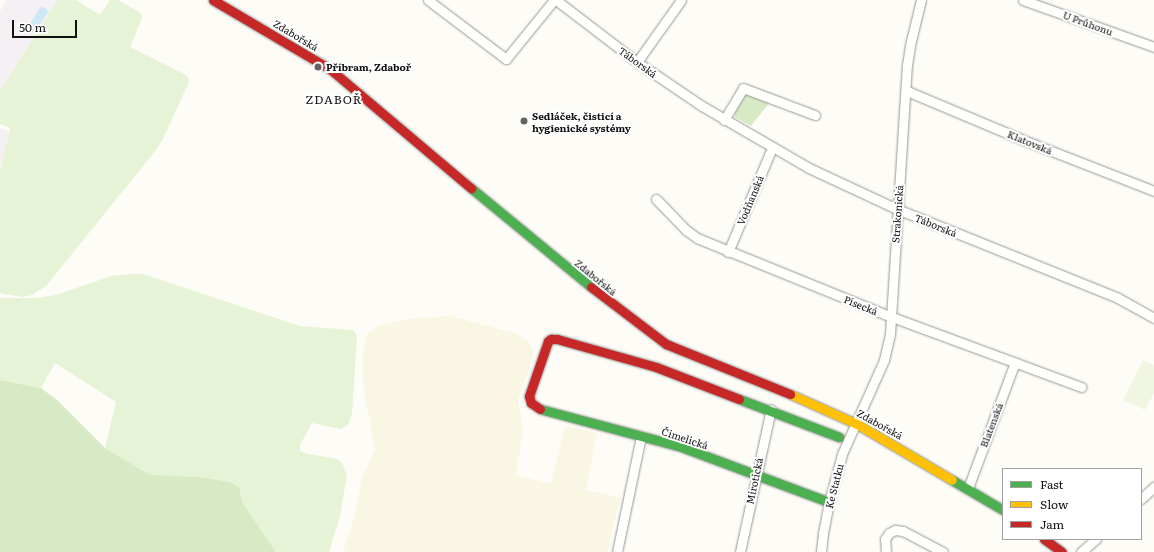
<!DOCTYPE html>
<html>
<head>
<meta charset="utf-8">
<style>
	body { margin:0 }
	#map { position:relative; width:1154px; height:552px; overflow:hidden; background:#fdfcf7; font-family:Literata,serif }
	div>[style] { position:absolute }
	.industrial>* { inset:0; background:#f5f0f3 }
	.farmland>* { inset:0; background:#f9f7e4 }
	.green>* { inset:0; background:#e7f3d7 }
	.forest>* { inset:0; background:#d8eac5 }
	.pitch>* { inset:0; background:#f0f6e1 }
	.water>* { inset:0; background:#cde8f7; transform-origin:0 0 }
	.roads { filter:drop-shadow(0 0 1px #979795) drop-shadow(0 0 1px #979795) }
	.street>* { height:9px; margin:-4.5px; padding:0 4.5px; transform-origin:4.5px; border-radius:4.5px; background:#fffffe }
	.fast>* { height:9px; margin:-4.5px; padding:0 4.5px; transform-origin:4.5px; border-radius:4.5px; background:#4caf50 }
	.slow>* { height:9px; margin:-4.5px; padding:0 4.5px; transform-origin:4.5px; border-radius:4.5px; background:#ffc107 }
	.jam>* { height:9px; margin:-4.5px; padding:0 4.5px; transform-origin:4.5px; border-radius:4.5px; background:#c62828 }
	.dots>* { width:11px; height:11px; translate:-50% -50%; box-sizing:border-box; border:2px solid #fff; border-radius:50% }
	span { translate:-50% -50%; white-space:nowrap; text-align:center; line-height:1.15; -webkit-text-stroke:4px #fff; paint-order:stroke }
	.street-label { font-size:10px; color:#111 }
	.poi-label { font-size:10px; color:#111; font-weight:700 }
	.left { translate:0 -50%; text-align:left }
	.quarter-label { font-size:12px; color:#111; letter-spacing:1px }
	.legend { position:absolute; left:1002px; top:468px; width:140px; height:72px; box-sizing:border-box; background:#fff; border:1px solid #a0a0a0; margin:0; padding:5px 7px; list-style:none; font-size:12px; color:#111 }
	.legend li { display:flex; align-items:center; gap:8px; height:20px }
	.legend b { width:20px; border:1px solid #a0a0a0 }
	.scale { position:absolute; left:12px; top:20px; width:65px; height:18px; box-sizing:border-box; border:2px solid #111; border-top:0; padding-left:5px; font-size:12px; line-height:14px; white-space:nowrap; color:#111; -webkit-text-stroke:3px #fff; paint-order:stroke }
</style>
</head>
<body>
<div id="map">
	<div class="industrial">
		<i style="clip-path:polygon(7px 0,57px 0,0 91px,0 11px)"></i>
		<i style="clip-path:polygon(0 128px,9px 131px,0 171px)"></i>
	</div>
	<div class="farmland">
		<i style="clip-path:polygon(450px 316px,515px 333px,528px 341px,533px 350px,532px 362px,518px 400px,523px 430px,516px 475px,551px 484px,565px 426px,597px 433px,586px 490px,621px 498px,612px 529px,608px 552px,343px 552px,354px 517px,362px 478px,375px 450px,363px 385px,363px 352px,367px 334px,378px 326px,393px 322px,417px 318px)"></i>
	</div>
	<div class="green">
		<i style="clip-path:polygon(57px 0,76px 0,100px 15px,110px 0,118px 0,141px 13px,142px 18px,130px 47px,184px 74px,188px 77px,189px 82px,163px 139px,152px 155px,46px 286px,32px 295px,22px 297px,0 293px,0 171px,10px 128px,0 124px,0 91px)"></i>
		<i style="clip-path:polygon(128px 274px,143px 274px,300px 326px,352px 330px,355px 332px,357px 337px,352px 414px,348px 425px,341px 429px,312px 423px,300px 445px,300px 451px,304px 453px,337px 459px,342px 463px,347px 475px,340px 516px,329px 552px,276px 552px,242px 502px,238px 487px,199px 477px,150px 476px,105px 448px,116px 402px,55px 363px,41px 388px,0 380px,0 298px,35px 298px,56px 295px,111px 276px)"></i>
	</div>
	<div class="forest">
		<i style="clip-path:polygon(748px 93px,770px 102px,751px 126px,735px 117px,734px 111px,743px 94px)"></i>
		<i style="clip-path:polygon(0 380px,41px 388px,57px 400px,105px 448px,150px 475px,199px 477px,229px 482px,239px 487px,242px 502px,276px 552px,0 552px)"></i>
	</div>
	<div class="pitch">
		<i style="clip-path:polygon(1143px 360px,1154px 365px,1154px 393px,1145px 410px,1123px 400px)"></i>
	</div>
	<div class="water">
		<i style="left:41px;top:6px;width:9px;height:26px;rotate:32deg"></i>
	</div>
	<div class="roads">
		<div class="street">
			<i style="left:428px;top:0;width:98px;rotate:37.1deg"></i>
			<i style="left:506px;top:59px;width:76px;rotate:-50.9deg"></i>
			<i style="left:556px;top:0;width:102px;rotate:37.4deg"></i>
			<i style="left:637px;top:62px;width:78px;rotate:34.1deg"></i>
			<i style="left:702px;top:106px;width:124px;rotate:30.1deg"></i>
			<i style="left:809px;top:168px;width:97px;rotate:25deg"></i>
			<i style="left:897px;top:209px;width:238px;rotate:21.9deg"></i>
			<i style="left:1118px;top:298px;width:41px;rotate:29.1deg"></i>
			<i style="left:1023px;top:0;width:139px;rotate:19.7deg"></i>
			<i style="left:637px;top:62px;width:76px;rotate:-54.6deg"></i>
			<i style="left:907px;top:91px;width:129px;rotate:22.8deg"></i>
			<i style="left:1026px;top:141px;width:137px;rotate:21.3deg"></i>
			<i style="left:724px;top:120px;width:37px;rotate:-59deg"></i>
			<i style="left:743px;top:88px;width:77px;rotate:20.6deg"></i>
			<i style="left:656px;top:199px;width:43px;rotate:45.9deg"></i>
			<i style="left:686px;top:230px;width:14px;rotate:36deg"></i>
			<i style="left:697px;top:238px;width:210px;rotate:22.1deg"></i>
			<i style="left:892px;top:317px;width:202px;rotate:20.3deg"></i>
			<i style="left:728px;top:252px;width:113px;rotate:-67.1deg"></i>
			<i style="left:968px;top:488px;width:134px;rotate:-69.5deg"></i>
			<i style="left:1141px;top:499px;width:18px;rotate:-43deg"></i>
			<i style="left:617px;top:552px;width:118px;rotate:-78.3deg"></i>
			<i style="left:740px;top:552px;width:146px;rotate:-77.8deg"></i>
			<i style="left:821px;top:552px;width:19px;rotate:-84deg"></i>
			<i style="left:823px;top:533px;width:32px;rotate:-79deg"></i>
			<i style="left:829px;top:502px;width:50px;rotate:-74.8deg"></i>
			<i style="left:842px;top:454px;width:103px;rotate:-65.9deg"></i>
			<i style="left:884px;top:360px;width:27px;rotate:-77deg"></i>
			<i style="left:890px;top:334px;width:270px;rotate:-86.4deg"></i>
			<i style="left:907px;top:65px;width:24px;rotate:-81deg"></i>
			<i style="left:911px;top:41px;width:42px;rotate:-76.3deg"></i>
			<i style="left:886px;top:552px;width:13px;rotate:-94deg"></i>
			<i style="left:885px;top:539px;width:7px;rotate:-56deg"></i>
			<i style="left:889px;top:533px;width:7px;rotate:-27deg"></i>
			<i style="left:895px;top:530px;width:8px;rotate:7deg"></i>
			<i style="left:903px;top:531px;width:45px;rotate:27.7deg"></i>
			<i style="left:1081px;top:552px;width:20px;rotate:-41deg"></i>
		</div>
		<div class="fast">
			<i style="left:471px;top:188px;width:156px;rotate:39.5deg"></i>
			<i style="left:739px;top:399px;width:107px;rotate:20.8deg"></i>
			<i style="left:540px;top:409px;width:144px;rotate:14.9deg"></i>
			<i style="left:679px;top:446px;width:160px;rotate:20.5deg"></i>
			<i style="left:952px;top:480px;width:59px;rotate:30.5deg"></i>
		</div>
		<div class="slow">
			<i style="left:790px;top:394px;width:73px;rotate:24.1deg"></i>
			<i style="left:857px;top:424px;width:110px;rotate:30.5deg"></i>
		</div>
		<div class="jam">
			<i style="left:213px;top:0;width:136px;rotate:30.5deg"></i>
			<i style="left:330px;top:69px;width:185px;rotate:40.2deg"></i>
			<i style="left:591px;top:287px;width:94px;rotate:37.2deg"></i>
			<i style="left:666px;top:344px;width:134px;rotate:22deg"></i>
			<i style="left:540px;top:409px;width:11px;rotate:-146deg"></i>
			<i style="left:531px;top:403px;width:7px;rotate:-106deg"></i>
			<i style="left:529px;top:396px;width:58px;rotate:-70.9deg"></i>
			<i style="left:548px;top:341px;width:4px;rotate:-34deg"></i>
			<i style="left:551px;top:339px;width:6px"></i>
			<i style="left:557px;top:339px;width:103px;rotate:15.8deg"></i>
			<i style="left:656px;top:367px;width:89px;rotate:21.1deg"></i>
			<i style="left:1044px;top:539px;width:22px;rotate:36deg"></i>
		</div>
	</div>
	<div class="dots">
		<i style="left:318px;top:67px;background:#646362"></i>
		<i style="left:524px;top:121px;background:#646362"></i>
	</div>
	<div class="street-label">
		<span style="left:1088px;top:23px;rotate:20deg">U Průhonu</span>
		<span style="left:296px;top:35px;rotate:31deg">Zdabořská</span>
		<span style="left:638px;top:62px;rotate:36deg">Táborská</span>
		<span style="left:1030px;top:142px;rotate:22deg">Klatovská</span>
		<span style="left:750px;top:200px;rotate:-67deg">Vodňanská</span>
		<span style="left:897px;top:214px;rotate:-86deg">Strakonická</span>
		<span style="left:936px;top:225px;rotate:22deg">Táborská</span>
		<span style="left:596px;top:277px;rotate:39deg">Zdabořská</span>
		<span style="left:861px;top:305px;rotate:22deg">Písecká</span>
		<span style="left:880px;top:424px;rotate:29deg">Zdabořská</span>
		<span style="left:991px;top:425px;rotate:-69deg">Blatenská</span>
		<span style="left:685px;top:438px;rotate:18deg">Čimelická</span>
		<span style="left:754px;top:481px;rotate:-78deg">Mirotická</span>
		<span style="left:834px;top:486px;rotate:-76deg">Ke Statku</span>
	</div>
	<div class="poi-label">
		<span class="left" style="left:326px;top:67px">Příbram, Zdaboř</span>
		<span class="left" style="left:532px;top:121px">Sedláček, čisticí a<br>hygienické systémy</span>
	</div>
	<div class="quarter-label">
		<span style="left:334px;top:100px">ZDABOŘ</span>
	</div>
	<ul class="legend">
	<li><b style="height:5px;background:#4caf50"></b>Fast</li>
	<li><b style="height:5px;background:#ffc107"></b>Slow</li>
	<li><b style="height:5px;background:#c62828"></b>Jam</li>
	</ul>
	<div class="scale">50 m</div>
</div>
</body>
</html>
